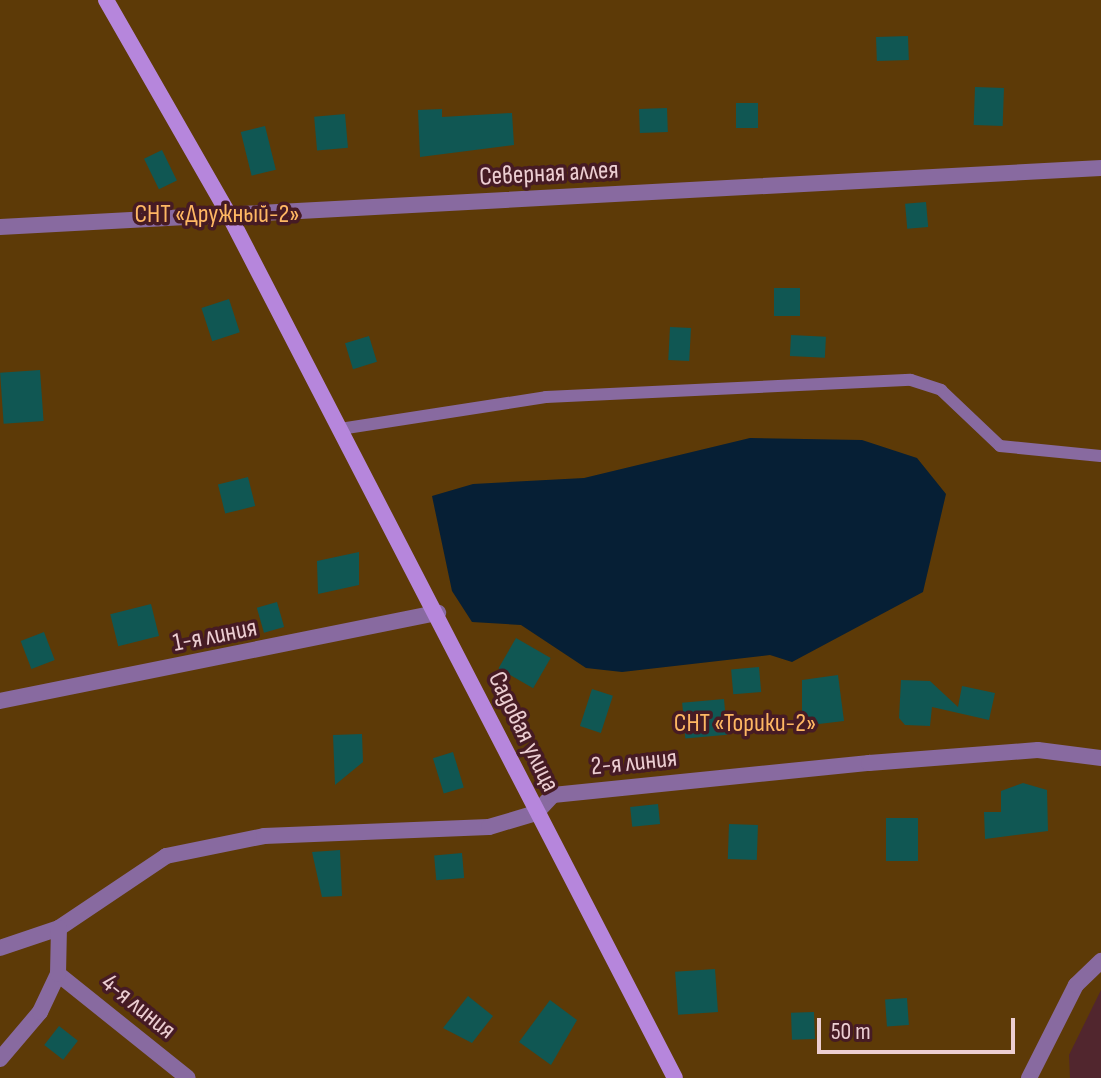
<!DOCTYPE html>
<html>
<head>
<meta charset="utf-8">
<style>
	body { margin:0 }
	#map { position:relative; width:1101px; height:1078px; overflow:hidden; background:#51262e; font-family:"Sofia Sans Condensed",sans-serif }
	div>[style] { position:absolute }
	.green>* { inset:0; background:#5d3a07 }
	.water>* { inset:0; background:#061f35 }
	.building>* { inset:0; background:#105753; transform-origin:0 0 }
	.lane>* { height:12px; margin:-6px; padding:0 6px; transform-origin:6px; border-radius:6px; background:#886aa0 }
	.street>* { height:16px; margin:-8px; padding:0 8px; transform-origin:8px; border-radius:8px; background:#886aa0 }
	.secondary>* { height:16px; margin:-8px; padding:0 8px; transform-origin:8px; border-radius:8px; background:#b686dc }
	span { translate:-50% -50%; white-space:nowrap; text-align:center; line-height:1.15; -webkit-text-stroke:7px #461b24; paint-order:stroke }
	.street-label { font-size:26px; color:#ecced2 }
	.park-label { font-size:26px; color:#feb763 }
	.scale { position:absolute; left:817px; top:1018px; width:198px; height:36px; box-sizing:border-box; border:4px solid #ecced2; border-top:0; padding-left:10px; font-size:24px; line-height:28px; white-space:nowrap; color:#ecced2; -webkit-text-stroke:6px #461b24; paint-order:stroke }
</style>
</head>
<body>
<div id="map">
	<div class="green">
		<i style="clip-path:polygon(0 0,1101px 0,1101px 990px,1069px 1055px,1070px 1078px,0 1078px)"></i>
	</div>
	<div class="water">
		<i style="clip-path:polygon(750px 438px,862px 440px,917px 458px,946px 494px,923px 592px,792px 662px,770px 655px,622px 672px,586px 668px,521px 625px,472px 622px,452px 591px,432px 496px,473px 484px,584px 478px)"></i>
	</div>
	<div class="building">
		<i style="left:908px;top:36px;width:24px;height:32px;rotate:88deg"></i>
		<i style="left:975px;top:87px;width:29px;height:38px;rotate:2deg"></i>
		<i style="left:736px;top:103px;width:22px;height:25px"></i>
		<i style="left:667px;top:108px;width:24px;height:28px;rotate:88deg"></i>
		<i style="clip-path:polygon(442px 109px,442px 117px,512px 113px,514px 145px,420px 157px,418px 110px)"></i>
		<i style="left:345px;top:114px;width:34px;height:31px;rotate:85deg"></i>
		<i style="left:265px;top:126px;width:45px;height:25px;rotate:76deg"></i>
		<i style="left:162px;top:150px;width:34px;height:20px;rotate:64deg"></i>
		<i style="left:926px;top:202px;width:25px;height:21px;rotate:85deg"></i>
		<i style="left:774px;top:288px;width:26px;height:28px"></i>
		<i style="left:229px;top:299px;width:35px;height:29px;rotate:72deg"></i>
		<i style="left:670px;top:327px;width:21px;height:33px;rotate:3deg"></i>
		<i style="left:791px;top:335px;width:35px;height:21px;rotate:3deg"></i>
		<i style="left:369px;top:336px;width:27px;height:25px;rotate:73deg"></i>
		<i style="left:40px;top:370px;width:51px;height:40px;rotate:86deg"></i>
		<i style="left:248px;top:477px;width:30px;height:31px;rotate:76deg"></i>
		<i style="clip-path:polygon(359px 552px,359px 585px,318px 594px,317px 561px)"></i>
		<i style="left:277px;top:602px;width:26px;height:21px;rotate:74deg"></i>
		<i style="left:151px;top:604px;width:33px;height:42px;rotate:76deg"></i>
		<i style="left:44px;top:632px;width:30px;height:25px;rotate:69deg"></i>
		<i style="left:516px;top:638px;width:40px;height:35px;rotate:30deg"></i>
		<i style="left:759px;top:667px;width:25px;height:28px;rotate:85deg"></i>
		<i style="clip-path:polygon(838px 675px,844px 721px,802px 726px,802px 680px)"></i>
		<i style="clip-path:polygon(901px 680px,930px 681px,958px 707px,962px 686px,995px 693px,989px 720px,932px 707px,930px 726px,905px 725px,899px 718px)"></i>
		<i style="left:592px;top:689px;width:22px;height:39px;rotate:18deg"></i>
		<i style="left:724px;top:699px;width:36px;height:42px;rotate:85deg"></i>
		<i style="clip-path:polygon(362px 734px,363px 762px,335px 785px,333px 735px)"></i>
		<i style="left:453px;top:752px;width:37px;height:21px;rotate:73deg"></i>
		<i style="clip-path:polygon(1023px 783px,1047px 790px,1048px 831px,985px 839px,984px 812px,1001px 812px,1001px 791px)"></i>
		<i style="left:658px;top:804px;width:20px;height:28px;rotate:84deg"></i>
		<i style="left:886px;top:818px;width:32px;height:43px"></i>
		<i style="left:729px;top:824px;width:29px;height:35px;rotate:2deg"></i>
		<i style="clip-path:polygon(340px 850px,342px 896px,322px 897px,312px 852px)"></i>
		<i style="left:462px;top:853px;width:25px;height:28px;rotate:85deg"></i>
		<i style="left:715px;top:969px;width:43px;height:40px;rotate:86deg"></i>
		<i style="clip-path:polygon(468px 996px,493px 1016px,472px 1043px,443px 1028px)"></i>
		<i style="left:907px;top:998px;width:27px;height:22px;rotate:86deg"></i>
		<i style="clip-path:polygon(550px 1000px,577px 1020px,551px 1065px,519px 1042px)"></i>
		<i style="left:814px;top:1012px;width:27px;height:23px;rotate:88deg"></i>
		<i style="left:59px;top:1026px;width:24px;height:24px;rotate:38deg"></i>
	</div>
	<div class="lane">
		<i style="left:340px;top:429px;width:208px;rotate:-8.8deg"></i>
		<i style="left:546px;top:397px;width:365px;rotate:-2.7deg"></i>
		<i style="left:911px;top:380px;width:32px;rotate:18deg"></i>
		<i style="left:941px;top:390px;width:81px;rotate:43.5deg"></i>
		<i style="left:1000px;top:446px;width:101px;rotate:5.7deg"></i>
	</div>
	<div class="street">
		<i style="left:0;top:227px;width:1103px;rotate:-3.07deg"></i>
		<i style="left:0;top:701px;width:447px;rotate:-11.4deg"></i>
		<i style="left:0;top:948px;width:62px;rotate:-18.7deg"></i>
		<i style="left:59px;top:928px;width:129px;rotate:-33.9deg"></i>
		<i style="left:166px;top:856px;width:100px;rotate:-11.5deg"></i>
		<i style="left:264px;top:836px;width:225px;rotate:-2.3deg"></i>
		<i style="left:489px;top:827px;width:49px;rotate:-16.6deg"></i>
		<i style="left:536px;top:813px;width:25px;rotate:-47deg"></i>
		<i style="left:553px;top:795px;width:318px;rotate:-5.8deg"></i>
		<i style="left:869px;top:763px;width:169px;rotate:-4.4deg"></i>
		<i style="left:1038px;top:750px;width:64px;rotate:7.2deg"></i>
		<i style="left:58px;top:974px;width:166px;rotate:38.7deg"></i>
		<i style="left:0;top:1059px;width:62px;rotate:-49.6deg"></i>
		<i style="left:40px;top:1012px;width:42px;rotate:-64.7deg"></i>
		<i style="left:58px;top:974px;width:46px;rotate:-88.8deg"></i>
		<i style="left:1029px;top:1078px;width:104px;rotate:-63.2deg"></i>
		<i style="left:1076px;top:985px;width:35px;rotate:-44deg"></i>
	</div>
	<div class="secondary">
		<i style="left:106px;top:0;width:248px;rotate:60.2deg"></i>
		<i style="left:229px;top:215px;width:971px;rotate:62.67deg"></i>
	</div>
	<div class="street-label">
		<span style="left:549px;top:174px;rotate:-3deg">Северная аллея</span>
		<span style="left:215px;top:636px;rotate:-11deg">1-я линия</span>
		<span style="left:523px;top:732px;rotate:64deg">Садовая улица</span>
		<span style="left:634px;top:763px;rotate:-6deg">2-я линия</span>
		<span style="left:138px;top:1007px;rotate:39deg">4-я линия</span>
	</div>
	<div class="park-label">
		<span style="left:217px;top:215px">СНТ «Дружный-2»</span>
		<span style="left:745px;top:724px">СНТ «Торики-2»</span>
	</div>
	<div class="scale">50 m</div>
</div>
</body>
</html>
